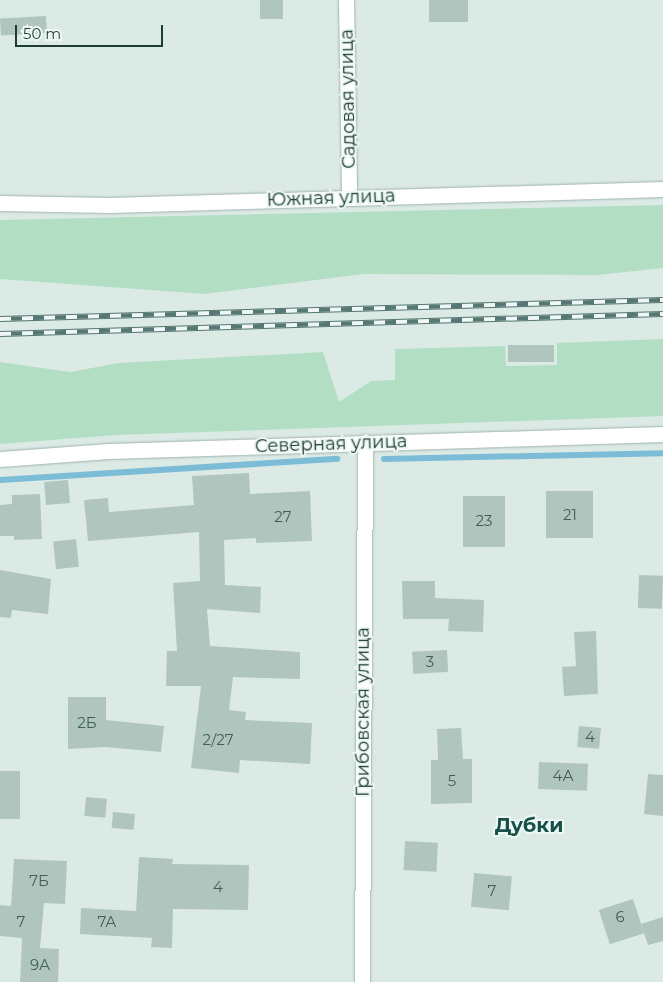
<!DOCTYPE html>
<html>
<head>
<meta charset="utf-8">
<style>
	body { margin:0 }
	#map { position:relative; width:663px; height:982px; overflow:hidden; background:#dceae6; font-family:Montserrat,sans-serif }
	div>[style] { position:absolute }
	.green>* { inset:0; background:#b2dfc4 }
	.stream>* { height:5.5px; margin:-2.75px; padding:0 2.75px; transform-origin:2.75px; border-radius:2.75px; background:#7dbcd7 }
	.building>* { inset:0; background:#b1c5bf; transform-origin:0 0 }
	.roads { filter:drop-shadow(0 0 1px #9fb2ae) drop-shadow(0 0 1px #9fb2ae) }
	.minor>* { height:15px; margin:-7.5px; padding:0 7.5px; transform-origin:7.5px; border-radius:7.5px; background:#fff }
	.rail>* { height:5.5px; margin-top:-2.75px; transform-origin:0; background:repeating-linear-gradient(90deg,#edf7f3 0 11px,#567773 0 22px); box-sizing:border-box; border-block:1px solid #567773 }
	span { translate:-50% -50%; white-space:nowrap; text-align:center; line-height:1.15; -webkit-text-stroke:4px #edf7f3; paint-order:stroke }
	.number-label { font-size:15px; color:#425e59 }
	.number-label span { -webkit-text-stroke-width:0 }
	.street-label { font-size:18px; color:#1d3b37 }
	.quarter-label { font-size:20px; color:#174f49; font-weight:700 }
	.scale { position:absolute; left:15px; top:25px; width:148px; height:22px; box-sizing:border-box; border:2px solid #1d3b37; border-top:0; padding-left:6px; font-size:15px; line-height:18px; white-space:nowrap; color:#1d3b37; -webkit-text-stroke:4px #edf7f3; paint-order:stroke }
</style>
</head>
<body>
<div id="map">
	<div class="green">
		<i style="clip-path:polygon(663px 205px,663px 268px,598px 275px,363px 274px,205px 294px,0 279px,0 220px)"></i>
		<i style="clip-path:polygon(663px 339px,663px 416px,116px 435px,0 444px,0 362px,70px 372px,119px 363px,323px 352px,339px 402px,371px 381px,395px 380px,395px 349px,505px 346px,506px 366px,557px 365px,557px 343px)"></i>
	</div>
	<div class="stream">
		<i style="left:384px;top:459px;width:279px;rotate:-1.2deg"></i>
		<i style="left:0;top:480px;width:338px;rotate:-3.6deg"></i>
	</div>
	<div class="building">
		<i style="left:260px;top:0;width:23px;height:19px"></i>
		<i style="left:429px;top:0;width:39px;height:22px"></i>
		<i style="left:46px;top:16px;width:17px;height:46px;rotate:87deg"></i>
		<i style="left:554px;top:345px;width:17px;height:46px;rotate:90deg"></i>
		<i style="clip-path:polygon(249px 473px,250px 494px,310px 491px,312px 541px,256px 543px,256px 538px,224px 540px,225px 585px,261px 587px,260px 613px,207px 609px,210px 646px,300px 652px,300px 679px,233px 677px,229px 710px,246px 712px,245px 720px,312px 723px,310px 764px,240px 760px,239px 773px,191px 768px,201px 686px,166px 686px,167px 651px,177px 651px,173px 583px,200px 581px,199px 532px,88px 541px,84px 500px,108px 498px,109px 512px,194px 505px,192px 476px)"></i>
		<i style="left:68px;top:480px;width:23px;height:24px;rotate:85deg"></i>
		<i style="left:546px;top:491px;width:47px;height:47px"></i>
		<i style="clip-path:polygon(40px 494px,42px 539px,14px 540px,14px 536px,0 536px,0 505px,12px 504px,12px 495px)"></i>
		<i style="left:463px;top:496px;width:42px;height:51px"></i>
		<i style="left:76px;top:539px;width:28px;height:23px;rotate:84deg"></i>
		<i style="clip-path:polygon(0 570px,51px 579px,48px 614px,12px 610px,11px 618px,0 617px)"></i>
		<i style="left:639px;top:575px;width:24px;height:33px;rotate:2deg"></i>
		<i style="clip-path:polygon(402px 581px,435px 581px,435px 598px,484px 600px,483px 632px,448px 631px,449px 619px,403px 619px)"></i>
		<i style="clip-path:polygon(596px 631px,598px 694px,564px 696px,562px 667px,576px 666px,574px 632px)"></i>
		<i style="left:447px;top:650px;width:22px;height:35px;rotate:87deg"></i>
		<i style="clip-path:polygon(68px 697px,106px 697px,106px 720px,164px 726px,161px 752px,105px 747px,68px 749px)"></i>
		<i style="left:579px;top:726px;width:22px;height:21px;rotate:5deg"></i>
		<i style="clip-path:polygon(461px 728px,463px 759px,472px 759px,472px 803px,431px 804px,431px 760px,438px 760px,437px 729px)"></i>
		<i style="left:539px;top:762px;width:49px;height:27px;rotate:2deg"></i>
		<i style="left:0;top:771px;width:20px;height:48px"></i>
		<i style="clip-path:polygon(648px 774px,663px 775px,663px 816px,644px 814px)"></i>
		<i style="left:86px;top:797px;width:21px;height:19px;rotate:5deg"></i>
		<i style="left:113px;top:812px;width:22px;height:16px;rotate:5deg"></i>
		<i style="left:405px;top:841px;width:33px;height:29px;rotate:3deg"></i>
		<i style="clip-path:polygon(139px 857px,173px 859px,172px 864px,249px 865px,248px 910px,173px 909px,172px 948px,151px 947px,152px 938px,80px 934px,81px 908px,136px 911px)"></i>
		<i style="clip-path:polygon(14px 859px,67px 861px,65px 904px,44px 903px,40px 948px,59px 949px,58px 982px,20px 982px,22px 938px,0 936px,0 905px,11px 906px)"></i>
		<i style="left:474px;top:873px;width:38px;height:34px;rotate:5deg"></i>
		<i style="left:633px;top:899px;width:36px;height:36px;rotate:72deg"></i>
		<i style="clip-path:polygon(663px 917px,663px 941px,648px 945px,641px 924px)"></i>
	</div>
	<div class="roads">
		<div class="minor">
			<i style="left:346px;top:0;width:197px;rotate:89.1deg"></i>
			<i style="left:0;top:203px;width:110px;rotate:1deg"></i>
			<i style="left:110px;top:205px;width:553px;rotate:-1.66deg"></i>
			<i style="left:0;top:459px;width:109px;rotate:-4.2deg"></i>
			<i style="left:109px;top:451px;width:554px;rotate:-1.76deg"></i>
			<i style="left:362px;top:982px;width:540px;rotate:-89.68deg"></i>
		</div>
	</div>
	<div class="rail">
		<i style="left:0;top:319px;width:663px;rotate:-1.64deg"></i>
		<i style="left:0;top:334px;width:663px;rotate:-1.73deg"></i>
	</div>
	<div class="number-label">
		<span style="left:570px;top:515px">21</span>
		<span style="left:283px;top:517px">27</span>
		<span style="left:484px;top:521px">23</span>
		<span style="left:430px;top:662px">3</span>
		<span style="left:87px;top:723px">2Б</span>
		<span style="left:590px;top:737px">4</span>
		<span style="left:218px;top:740px">2/27</span>
		<span style="left:563px;top:776px">4А</span>
		<span style="left:452px;top:781px">5</span>
		<span style="left:39px;top:881px">7Б</span>
		<span style="left:218px;top:887px">4</span>
		<span style="left:492px;top:891px">7</span>
		<span style="left:620px;top:917px">6</span>
		<span style="left:21px;top:922px">7</span>
		<span style="left:107px;top:922px">7А</span>
		<span style="left:40px;top:965px">9А</span>
	</div>
	<div class="street-label">
		<span style="left:348px;top:99px;rotate:-91deg">Садовая улица</span>
		<span style="left:331px;top:198px;rotate:-2deg">Южная улица</span>
		<span style="left:331px;top:444px;rotate:-2deg">Северная улица</span>
		<span style="left:363px;top:712px;rotate:-90deg">Грибовская улица</span>
	</div>
	<div class="quarter-label">
		<span style="left:529px;top:825px">Дубки</span>
	</div>
	<div class="scale">50 m</div>
</div>
</body>
</html>
